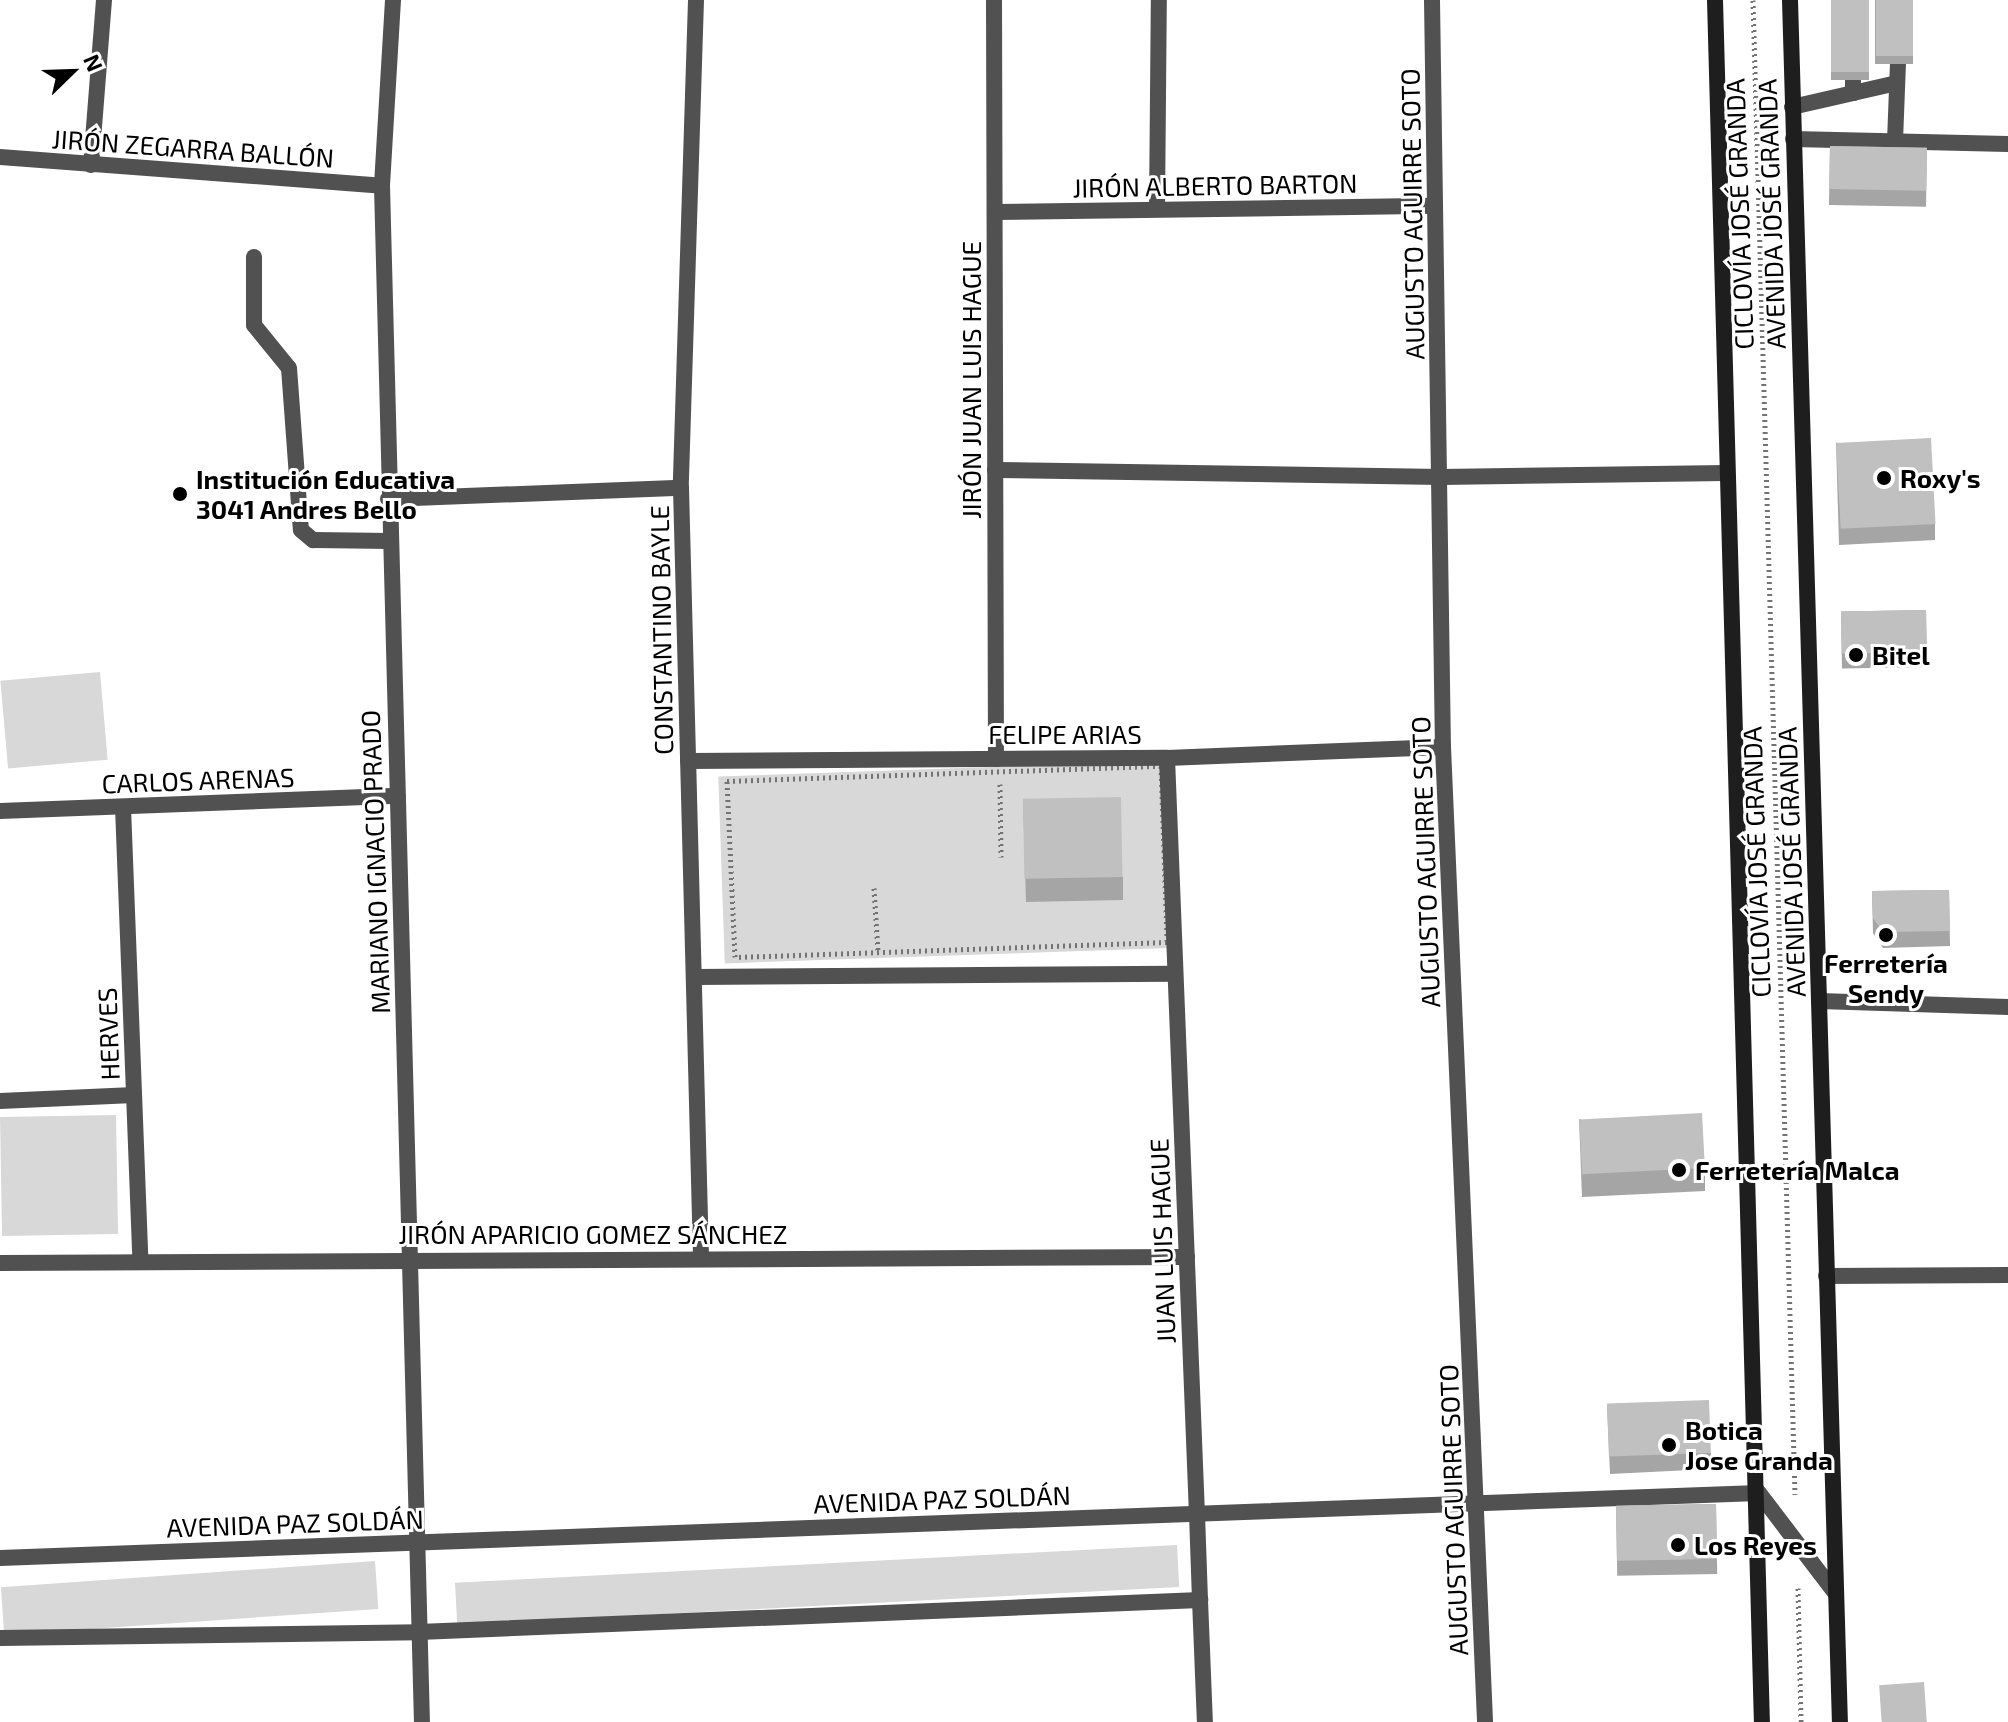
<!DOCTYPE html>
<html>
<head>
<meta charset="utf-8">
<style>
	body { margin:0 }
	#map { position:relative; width:2008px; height:1722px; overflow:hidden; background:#fff; font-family:"Exo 2",sans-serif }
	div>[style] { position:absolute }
	.green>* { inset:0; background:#d8d8d8; transform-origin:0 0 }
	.path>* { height:5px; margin-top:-2.5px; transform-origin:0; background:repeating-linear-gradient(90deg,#737373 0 2px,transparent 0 6px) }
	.service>* { height:16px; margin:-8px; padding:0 8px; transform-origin:8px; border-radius:8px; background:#515151 }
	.minor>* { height:16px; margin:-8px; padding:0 8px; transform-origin:8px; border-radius:8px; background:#515151 }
	.tertiary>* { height:16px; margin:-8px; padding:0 8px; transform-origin:8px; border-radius:8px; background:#515151 }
	.secondary>* { height:16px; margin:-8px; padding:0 8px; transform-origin:8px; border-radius:8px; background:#1e1e1e }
	.wall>* { inset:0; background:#a5a5a5; transform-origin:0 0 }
	.building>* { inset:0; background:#c0c0c0; transform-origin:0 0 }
	.dots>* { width:22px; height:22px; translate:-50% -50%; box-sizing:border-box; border:4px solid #fff; border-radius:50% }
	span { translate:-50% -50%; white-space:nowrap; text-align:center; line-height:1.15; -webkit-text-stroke:6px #fff; paint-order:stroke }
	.street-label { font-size:26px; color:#000 }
	.poi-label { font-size:26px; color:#000; font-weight:700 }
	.left { translate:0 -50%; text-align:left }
	.north { position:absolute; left:32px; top:32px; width:80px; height:80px; -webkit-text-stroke:6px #fff; paint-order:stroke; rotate:67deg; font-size:22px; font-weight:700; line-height:32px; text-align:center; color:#000 }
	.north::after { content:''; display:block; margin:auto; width:28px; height:36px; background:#000; clip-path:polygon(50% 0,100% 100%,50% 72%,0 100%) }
</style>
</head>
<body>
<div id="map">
	<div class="green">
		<i style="left:100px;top:672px;width:88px;height:100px;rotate:85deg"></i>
		<i style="left:1163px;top:761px;width:187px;height:445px;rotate:88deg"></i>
		<i style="left:116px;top:1115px;width:119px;height:116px;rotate:89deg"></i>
		<i style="left:1177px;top:1545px;width:42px;height:723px;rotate:87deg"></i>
		<i style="left:375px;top:1561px;width:48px;height:375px;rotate:86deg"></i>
	</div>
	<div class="path">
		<i style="left:1753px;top:0;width:1495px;rotate:88.39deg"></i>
		<i style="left:1161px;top:766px;width:176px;rotate:88deg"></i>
		<i style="left:1167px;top:942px;width:432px;rotate:178deg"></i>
		<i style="left:735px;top:957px;width:176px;rotate:-92.6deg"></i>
		<i style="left:727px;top:781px;width:434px;rotate:-2deg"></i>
		<i style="left:1000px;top:784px;width:73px;rotate:89.2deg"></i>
		<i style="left:874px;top:888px;width:63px;rotate:86.4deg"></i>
		<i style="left:1798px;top:1588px;width:134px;rotate:88.7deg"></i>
	</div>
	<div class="service">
		<i style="left:1853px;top:93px;width:45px;rotate:-12.8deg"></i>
		<i style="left:1792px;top:107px;width:63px;rotate:-12.9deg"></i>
		<i style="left:1853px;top:93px;width:14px;rotate:-90deg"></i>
		<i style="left:1895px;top:141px;width:78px;rotate:-87.8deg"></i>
		<i style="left:254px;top:257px;width:68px;rotate:90deg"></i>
		<i style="left:254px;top:325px;width:55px;rotate:50.9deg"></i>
		<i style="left:289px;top:368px;width:162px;rotate:85.8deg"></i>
		<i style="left:301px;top:530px;width:16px;rotate:40deg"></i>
		<i style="left:313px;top:540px;width:77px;rotate:0.7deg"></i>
	</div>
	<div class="minor">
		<i style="left:393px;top:0;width:186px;rotate:93.4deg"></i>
		<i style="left:382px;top:186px;width:1537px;rotate:88.51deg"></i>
		<i style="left:696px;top:0;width:488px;rotate:91.8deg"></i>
		<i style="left:681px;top:488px;width:770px;rotate:88.51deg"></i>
		<i style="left:994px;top:0;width:759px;rotate:89.85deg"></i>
		<i style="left:1432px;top:0;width:747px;rotate:89.16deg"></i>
		<i style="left:1443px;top:747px;width:976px;rotate:87.53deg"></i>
		<i style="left:1793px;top:139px;width:215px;rotate:1.3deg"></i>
		<i style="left:0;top:157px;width:383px;rotate:4.3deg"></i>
		<i style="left:91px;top:165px;width:166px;rotate:-85.5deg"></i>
		<i style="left:1157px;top:209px;width:209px;rotate:-89.5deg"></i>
		<i style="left:995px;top:212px;width:440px;rotate:-0.8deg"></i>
		<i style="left:995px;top:470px;width:446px;rotate:0.9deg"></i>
		<i style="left:1441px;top:477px;width:285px;rotate:-0.8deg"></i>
		<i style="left:388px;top:499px;width:293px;rotate:-2.2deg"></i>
		<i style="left:1167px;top:758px;width:757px;rotate:87.73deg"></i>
		<i style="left:688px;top:761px;width:479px;rotate:-0.4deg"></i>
		<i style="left:1167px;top:758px;width:276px;rotate:-2.3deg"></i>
		<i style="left:123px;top:807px;width:452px;rotate:87.8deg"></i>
		<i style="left:0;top:811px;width:398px;rotate:-2.2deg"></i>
		<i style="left:694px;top:977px;width:481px;rotate:-0.4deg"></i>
		<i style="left:1819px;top:1001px;width:189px;rotate:1.8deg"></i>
		<i style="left:0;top:1101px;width:134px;rotate:-2.6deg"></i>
		<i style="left:0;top:1263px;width:1187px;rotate:-0.29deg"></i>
		<i style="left:1826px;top:1276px;width:182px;rotate:-0.3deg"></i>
		<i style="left:1200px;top:1600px;width:122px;rotate:87.7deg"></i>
	</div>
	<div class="tertiary">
		<i style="left:0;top:1558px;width:1760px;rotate:-2.12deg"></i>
		<i style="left:1759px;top:1493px;width:127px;rotate:52.7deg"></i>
		<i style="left:0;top:1638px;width:419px;rotate:-0.8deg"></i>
		<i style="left:419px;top:1632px;width:782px;rotate:-2.35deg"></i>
		<i style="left:1200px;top:1600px;width:86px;rotate:-92deg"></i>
	</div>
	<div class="secondary">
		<i style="left:1715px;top:0;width:1723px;rotate:88.44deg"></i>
		<i style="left:1790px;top:0;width:1723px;rotate:88.34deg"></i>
	</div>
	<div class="wall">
		<i style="left:1831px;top:0;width:38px;height:80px"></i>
		<i style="left:1875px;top:0;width:38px;height:64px"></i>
		<i style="left:1830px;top:146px;width:97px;height:59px;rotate:1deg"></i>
		<i style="clip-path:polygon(1836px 442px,1935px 524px,1935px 540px,1839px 545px)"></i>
		<i style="left:1926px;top:610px;width:57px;height:85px;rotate:89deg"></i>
		<i style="clip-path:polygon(1023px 799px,1123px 877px,1123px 900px,1026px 902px)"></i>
		<i style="clip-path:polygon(1949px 890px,1950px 946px,1883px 948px,1873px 933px,1872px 891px)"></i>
		<i style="clip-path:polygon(1579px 1119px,1705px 1168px,1705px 1191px,1582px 1197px)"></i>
		<i style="clip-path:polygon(1607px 1405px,1711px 1453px,1711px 1469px,1610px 1474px)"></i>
		<i style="left:1716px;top:1504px;width:70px;height:100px;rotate:89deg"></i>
	</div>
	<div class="building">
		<i style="left:1831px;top:0;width:38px;height:72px"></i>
		<i style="left:1876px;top:0;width:37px;height:56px"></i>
		<i style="left:1830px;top:146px;width:97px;height:43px;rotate:1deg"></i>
		<i style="left:1931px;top:438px;width:86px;height:95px;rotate:87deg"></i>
		<i style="left:1926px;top:610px;width:42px;height:85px;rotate:89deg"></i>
		<i style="left:1121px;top:797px;width:80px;height:98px;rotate:89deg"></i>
		<i style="clip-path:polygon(1949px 890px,1950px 931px,1883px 932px,1873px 918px,1872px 891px)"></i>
		<i style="left:1702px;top:1113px;width:55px;height:123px;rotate:87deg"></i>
		<i style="left:1709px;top:1400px;width:53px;height:102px;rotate:88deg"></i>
		<i style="left:1716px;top:1504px;width:55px;height:100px;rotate:89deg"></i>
		<i style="left:1924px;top:1682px;width:40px;height:45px;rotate:86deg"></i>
	</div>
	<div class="dots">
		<i style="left:1884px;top:478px;background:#000"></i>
		<i style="left:180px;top:494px;background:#000"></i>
		<i style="left:1856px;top:655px;background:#000"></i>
		<i style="left:1886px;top:935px;background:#000"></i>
		<i style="left:1679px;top:1170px;background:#000"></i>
		<i style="left:1669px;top:1445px;background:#000"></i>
		<i style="left:1678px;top:1545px;background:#000"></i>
	</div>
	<div class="street-label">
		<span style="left:193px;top:148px;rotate:4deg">JIRÓN ZEGARRA BALLÓN</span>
		<span style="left:1215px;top:185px;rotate:-1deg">JIRÓN ALBERTO BARTON</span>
		<span style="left:1412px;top:214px;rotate:-91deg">AUGUSTO AGUIRRE SOTO</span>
		<span style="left:1739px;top:214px;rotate:-92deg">CICLOVÍA JOSÉ GRANDA</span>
		<span style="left:1771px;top:214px;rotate:-92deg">AVENIDA JOSÉ GRANDA</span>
		<span style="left:971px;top:380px;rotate:-90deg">JIRÓN JUAN LUIS HAGUE</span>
		<span style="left:661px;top:630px;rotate:-91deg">CONSTANTINO BAYLE</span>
		<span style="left:1065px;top:734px">FELIPE ARIAS</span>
		<span style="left:198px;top:780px;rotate:-2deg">CARLOS ARENAS</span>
		<span style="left:375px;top:862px;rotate:-92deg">MARIANO IGNACIO PRADO</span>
		<span style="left:1425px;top:862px;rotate:-92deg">AUGUSTO AGUIRRE SOTO</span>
		<span style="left:1756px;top:862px;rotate:-92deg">CICLOVÍA JOSÉ GRANDA</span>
		<span style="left:1791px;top:862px;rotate:-92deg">AVENIDA JOSÉ GRANDA</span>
		<span style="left:108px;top:1034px;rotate:-92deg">HERVES</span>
		<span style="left:593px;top:1234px">JIRÓN APARICIO GOMEZ SÁNCHEZ</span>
		<span style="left:1162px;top:1241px;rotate:-92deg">JUAN LUIS HAGUE</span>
		<span style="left:942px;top:1499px;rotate:-2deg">AVENIDA PAZ SOLDÁN</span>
		<span style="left:1453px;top:1510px;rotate:-92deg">AUGUSTO AGUIRRE SOTO</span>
		<span style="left:295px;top:1523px;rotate:-2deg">AVENIDA PAZ SOLDÁN</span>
	</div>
	<div class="poi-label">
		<span class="left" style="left:1900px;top:478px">Roxy's</span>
		<span class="left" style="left:196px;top:494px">Institución Educativa<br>3041 Andres Bello</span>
		<span class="left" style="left:1872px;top:655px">Bitel</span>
		<span style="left:1886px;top:978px">Ferretería<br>Sendy</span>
		<span class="left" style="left:1695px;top:1170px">Ferretería Malca</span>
		<span class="left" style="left:1685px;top:1445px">Botica<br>Jose Granda</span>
		<span class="left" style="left:1694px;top:1545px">Los Reyes</span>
	</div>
	<div class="north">N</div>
</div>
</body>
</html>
